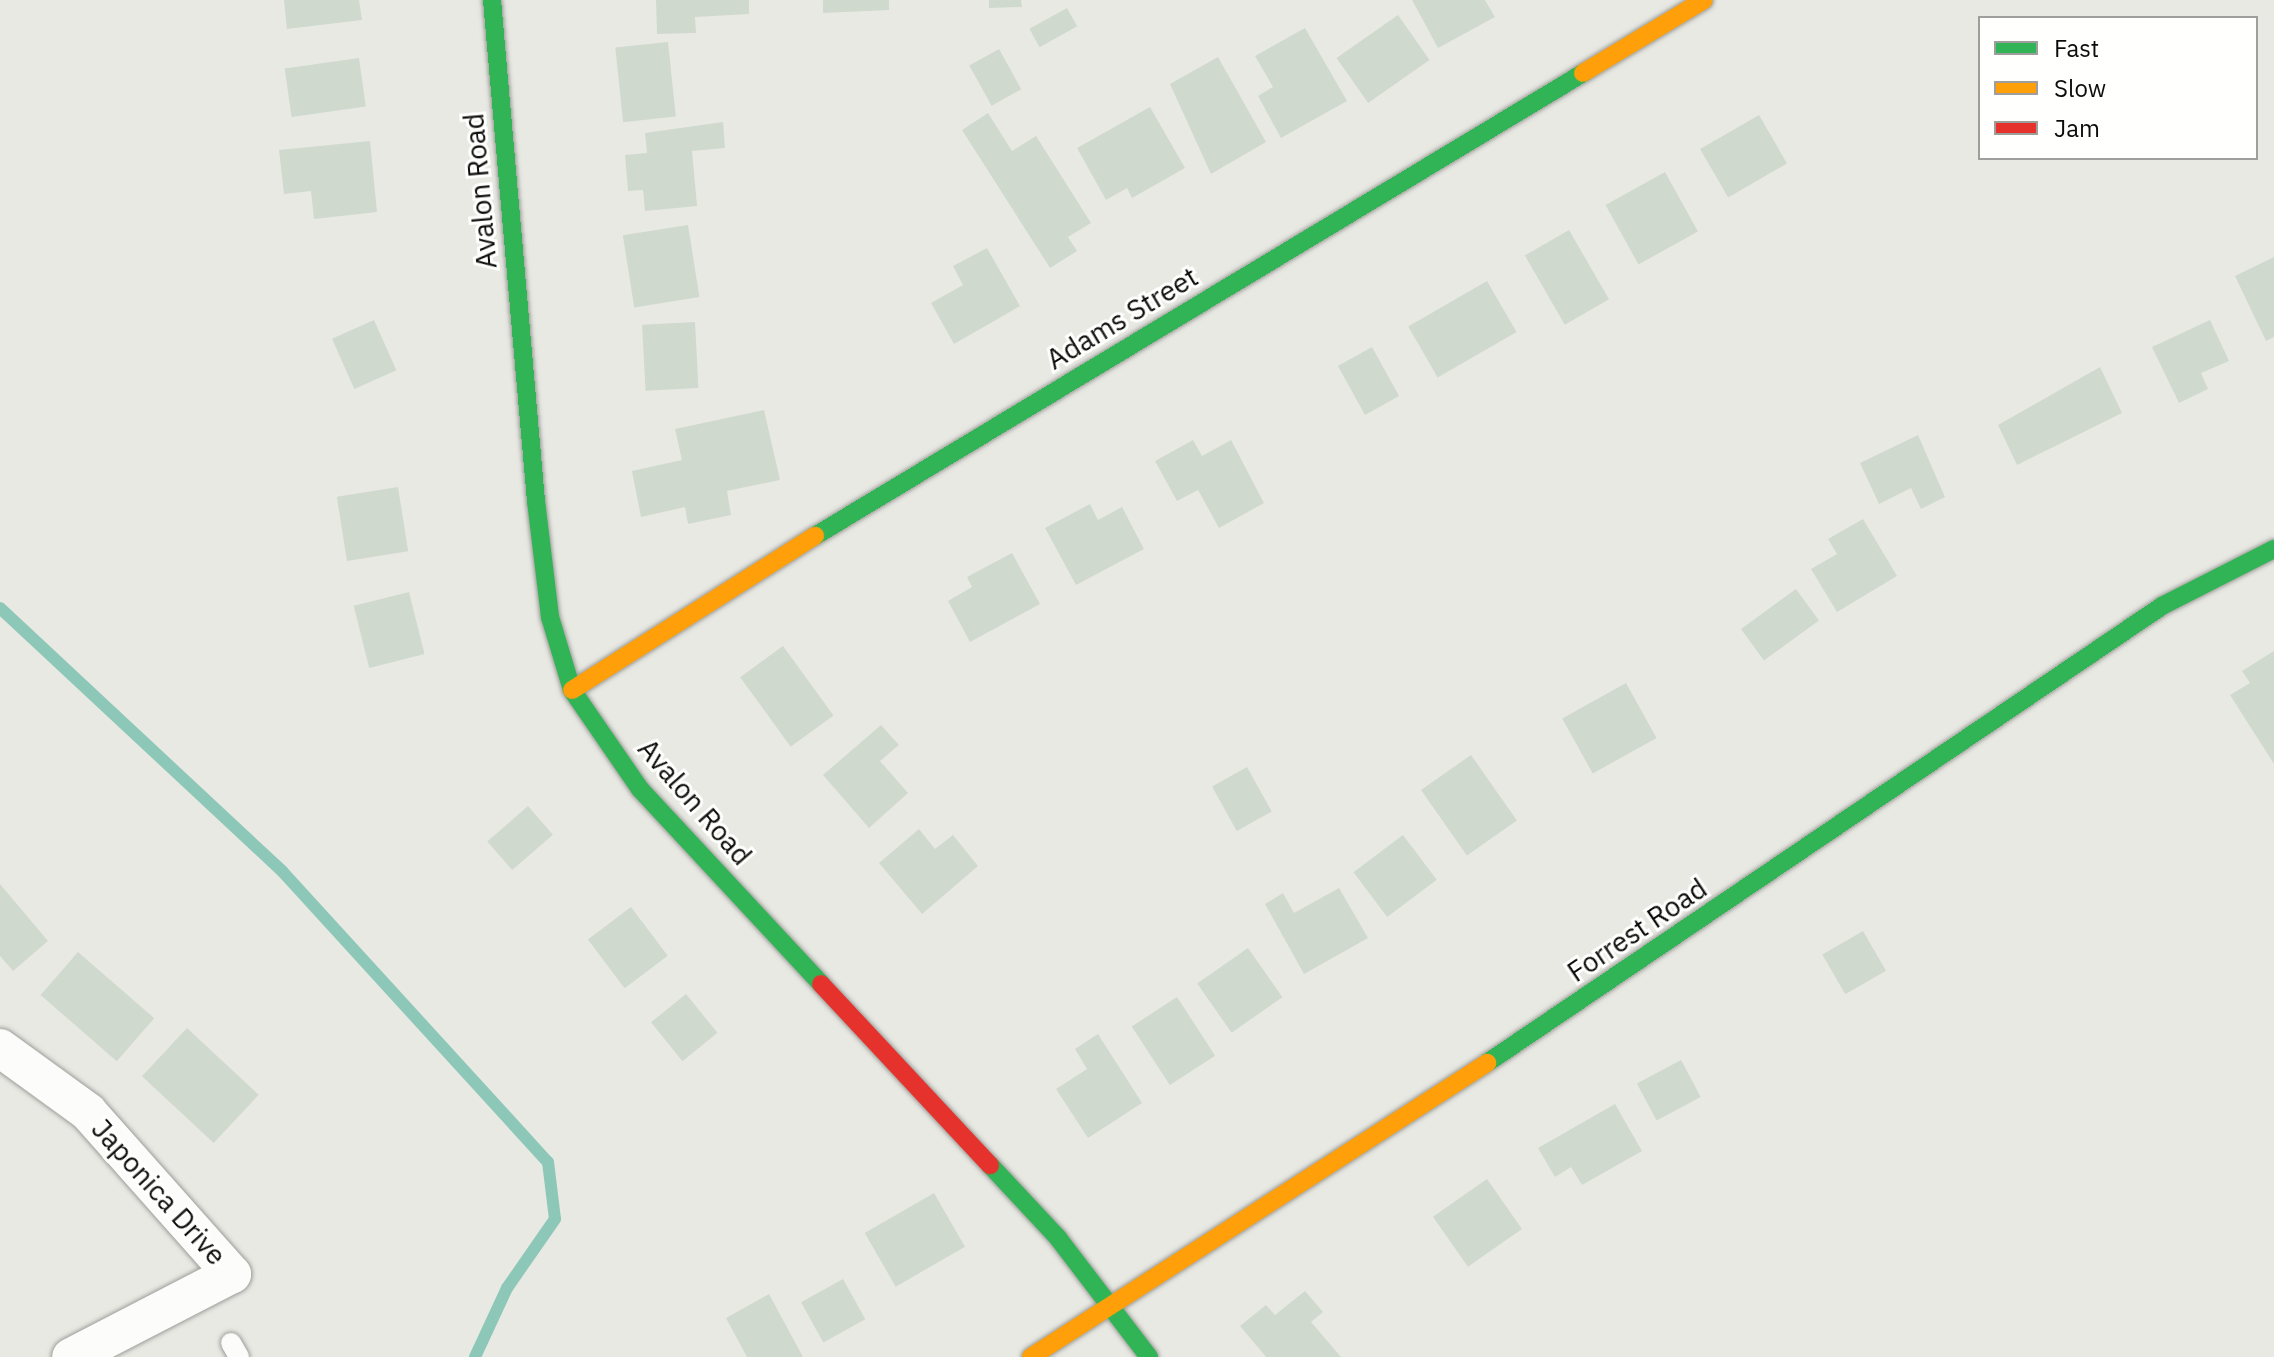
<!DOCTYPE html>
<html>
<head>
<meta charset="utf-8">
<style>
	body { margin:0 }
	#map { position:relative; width:2274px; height:1357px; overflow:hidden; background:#e9e9e4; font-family:"IBM Plex Sans",sans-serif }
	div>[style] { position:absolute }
	.stream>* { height:12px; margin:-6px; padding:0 6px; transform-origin:6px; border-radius:6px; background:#8dc7b8 }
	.building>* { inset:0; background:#d0d9cd; transform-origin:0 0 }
	.roads { filter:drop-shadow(0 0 2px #9d9d99) drop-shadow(0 0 2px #9d9d99) }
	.lane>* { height:20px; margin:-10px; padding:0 10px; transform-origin:10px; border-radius:10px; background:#fcfcfb }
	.street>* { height:38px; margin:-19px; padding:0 19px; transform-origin:19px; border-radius:19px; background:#fcfcfb }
	.fast>* { height:18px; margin:-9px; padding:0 9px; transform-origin:9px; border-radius:9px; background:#30b455 }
	.slow>* { height:18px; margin:-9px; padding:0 9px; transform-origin:9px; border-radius:9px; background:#ff9f0a }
	.jam>* { height:18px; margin:-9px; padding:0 9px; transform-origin:9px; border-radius:9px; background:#e5322d }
	span { translate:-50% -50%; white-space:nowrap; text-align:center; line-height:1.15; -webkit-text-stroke:6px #fffffe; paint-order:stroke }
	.street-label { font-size:28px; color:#0c0c09 }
	.legend { position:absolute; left:1978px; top:16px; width:280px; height:144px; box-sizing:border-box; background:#fffffe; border:2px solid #9e9e9c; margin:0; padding:10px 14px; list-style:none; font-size:24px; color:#0c0c09 }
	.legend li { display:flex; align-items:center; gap:16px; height:40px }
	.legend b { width:40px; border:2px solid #9e9e9c }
</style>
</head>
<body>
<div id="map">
	<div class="stream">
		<i style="left:0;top:608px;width:386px;rotate:43deg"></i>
		<i style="left:282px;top:871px;width:394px;rotate:47.6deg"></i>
		<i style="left:548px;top:1162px;width:57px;rotate:83deg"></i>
		<i style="left:555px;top:1219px;width:84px;rotate:124.8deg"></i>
		<i style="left:507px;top:1288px;width:76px;rotate:114.9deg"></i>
	</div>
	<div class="building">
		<i style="clip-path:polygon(284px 0,359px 0,362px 20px,287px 29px)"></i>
		<i style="clip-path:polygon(656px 0,749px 0,749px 14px,695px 17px,696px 33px,657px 34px)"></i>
		<i style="clip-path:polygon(823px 0,889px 0,889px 10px,823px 13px)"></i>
		<i style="clip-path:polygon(989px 0,1021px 0,1022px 7px,989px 8px)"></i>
		<i style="clip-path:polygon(1412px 0,1485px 0,1495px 17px,1438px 48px)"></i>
		<i style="left:1067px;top:8px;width:21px;height:43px;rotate:61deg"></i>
		<i style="left:1398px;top:15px;width:55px;height:75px;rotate:55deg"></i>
		<i style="clip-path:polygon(1305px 28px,1347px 101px,1281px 138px,1258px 96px,1273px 87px,1255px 56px)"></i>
		<i style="left:668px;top:42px;width:75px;height:53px;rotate:84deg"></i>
		<i style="left:999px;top:49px;width:46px;height:34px;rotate:61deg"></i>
		<i style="clip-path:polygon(1218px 57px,1266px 142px,1211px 174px,1170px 84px)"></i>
		<i style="left:359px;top:58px;width:49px;height:75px;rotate:82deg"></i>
		<i style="clip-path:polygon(1150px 107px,1185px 168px,1132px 198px,1127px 188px,1106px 200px,1077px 148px)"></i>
		<i style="clip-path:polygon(988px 113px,1012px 151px,1036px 136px,1091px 223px,1068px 237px,1077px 251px,1050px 268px,962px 130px)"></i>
		<i style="left:1759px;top:115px;width:56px;height:68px;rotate:60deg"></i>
		<i style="clip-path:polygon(723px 122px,725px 148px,692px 151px,697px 206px,645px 211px,643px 190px,628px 191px,625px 155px,647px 153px,645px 133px)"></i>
		<i style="clip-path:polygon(370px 141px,377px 212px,314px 219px,311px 191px,284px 194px,279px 150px)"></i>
		<i style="left:1665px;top:172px;width:68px;height:68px;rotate:61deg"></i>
		<i style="left:688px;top:225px;width:73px;height:66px;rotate:81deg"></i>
		<i style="left:1569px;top:230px;width:80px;height:51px;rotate:60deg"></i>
		<i style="clip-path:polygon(987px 248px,1020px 306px,954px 344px,931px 303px,963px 285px,953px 266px)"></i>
		<i style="clip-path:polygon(2274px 257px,2274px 337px,2266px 341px,2235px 276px)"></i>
		<i style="left:1487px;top:281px;width:59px;height:91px;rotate:60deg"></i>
		<i style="left:374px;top:320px;width:55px;height:46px;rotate:66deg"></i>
		<i style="clip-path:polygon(2210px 320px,2229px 361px,2201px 373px,2208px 389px,2179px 403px,2152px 347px)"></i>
		<i style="left:695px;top:322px;width:66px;height:53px;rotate:87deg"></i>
		<i style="left:1372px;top:347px;width:56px;height:39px;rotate:61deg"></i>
		<i style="clip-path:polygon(2100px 367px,2122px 413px,2017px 465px,1998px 425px)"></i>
		<i style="clip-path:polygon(764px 410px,780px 480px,727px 491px,731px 515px,688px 524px,685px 507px,641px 517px,632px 471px,682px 460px,675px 429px)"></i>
		<i style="clip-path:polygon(1918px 435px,1945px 497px,1921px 509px,1911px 488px,1879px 504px,1860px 463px)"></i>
		<i style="clip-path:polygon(1193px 440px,1202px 456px,1231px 440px,1264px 503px,1219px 528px,1198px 490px,1177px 501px,1155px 461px)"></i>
		<i style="left:398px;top:487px;width:65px;height:62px;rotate:81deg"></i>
		<i style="clip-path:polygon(1090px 504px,1098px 520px,1122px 507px,1144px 549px,1076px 585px,1045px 528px)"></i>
		<i style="clip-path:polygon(1863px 519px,1897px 576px,1837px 612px,1811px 569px,1837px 554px,1828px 539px)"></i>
		<i style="clip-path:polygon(1012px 553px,1040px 604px,970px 642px,948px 601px,972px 587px,967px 577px)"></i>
		<i style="left:1796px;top:589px;width:39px;height:68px;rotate:54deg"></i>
		<i style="left:409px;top:592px;width:64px;height:57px;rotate:76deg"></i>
		<i style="left:783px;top:646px;width:86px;height:53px;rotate:54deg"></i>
		<i style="clip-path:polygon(2274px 651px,2274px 764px,2230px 695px,2250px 683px,2242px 671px)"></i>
		<i style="left:1626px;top:683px;width:63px;height:73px;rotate:61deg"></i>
		<i style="clip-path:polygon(881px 725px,899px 745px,880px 761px,908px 793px,869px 828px,823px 775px)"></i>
		<i style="left:1471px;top:755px;width:80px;height:61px;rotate:55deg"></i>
		<i style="left:1247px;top:767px;width:51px;height:40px;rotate:61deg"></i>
		<i style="left:528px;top:806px;width:38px;height:54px;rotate:49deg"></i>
		<i style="clip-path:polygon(919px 829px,935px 849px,953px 835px,978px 866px,922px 914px,879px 863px)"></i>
		<i style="left:1403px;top:835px;width:56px;height:62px;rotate:53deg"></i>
		<i style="clip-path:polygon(0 884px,48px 941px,13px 971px,0 956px)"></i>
		<i style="clip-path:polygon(1339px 888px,1368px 938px,1304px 974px,1265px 904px,1283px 893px,1294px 913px)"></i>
		<i style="left:631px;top:907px;width:61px;height:54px;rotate:53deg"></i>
		<i style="left:1863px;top:931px;width:46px;height:47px;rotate:60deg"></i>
		<i style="left:1248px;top:948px;width:60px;height:62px;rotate:55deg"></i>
		<i style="left:78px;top:952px;width:101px;height:57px;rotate:41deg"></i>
		<i style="left:686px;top:994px;width:50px;height:45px;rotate:51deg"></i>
		<i style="left:1177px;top:997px;width:70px;height:54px;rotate:57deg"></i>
		<i style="left:187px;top:1028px;width:98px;height:66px;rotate:43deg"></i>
		<i style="clip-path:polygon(1098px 1034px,1142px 1103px,1088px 1138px,1056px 1089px,1087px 1069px,1075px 1049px)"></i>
		<i style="left:1681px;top:1060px;width:42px;height:50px;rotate:62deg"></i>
		<i style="clip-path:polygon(1615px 1104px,1642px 1151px,1582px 1185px,1571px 1167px,1555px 1177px,1538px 1148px)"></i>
		<i style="left:1487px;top:1179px;width:61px;height:66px;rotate:55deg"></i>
		<i style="left:934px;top:1193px;width:62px;height:80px;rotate:60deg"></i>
		<i style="left:843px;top:1279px;width:46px;height:48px;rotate:61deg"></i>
		<i style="clip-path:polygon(1305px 1291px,1323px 1312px,1311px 1322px,1341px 1357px,1266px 1357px,1240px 1326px,1266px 1305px,1275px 1315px)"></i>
		<i style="clip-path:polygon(769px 1294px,803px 1357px,747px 1357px,726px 1318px)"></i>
	</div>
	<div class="roads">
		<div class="lane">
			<i style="left:231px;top:1343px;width:16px;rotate:60deg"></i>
		</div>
		<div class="street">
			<i style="left:0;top:1048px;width:109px;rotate:36deg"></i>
			<i style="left:88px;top:1112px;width:217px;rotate:48.4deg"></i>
			<i style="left:232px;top:1274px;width:181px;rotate:152.7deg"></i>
		</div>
		<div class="fast">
			<i style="left:492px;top:0;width:503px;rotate:84.98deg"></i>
			<i style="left:536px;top:501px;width:117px;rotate:83.1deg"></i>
			<i style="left:550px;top:617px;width:76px;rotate:73.2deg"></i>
			<i style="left:572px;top:690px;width:120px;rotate:55.5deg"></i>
			<i style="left:640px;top:789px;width:266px;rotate:47.1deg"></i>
			<i style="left:815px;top:536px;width:897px;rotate:-31.08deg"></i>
			<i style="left:1487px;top:1063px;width:815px;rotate:-34.1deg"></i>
			<i style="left:2162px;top:606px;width:126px;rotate:-27deg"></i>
			<i style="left:990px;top:1165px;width:100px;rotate:47deg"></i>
			<i style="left:1058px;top:1238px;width:150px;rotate:52.6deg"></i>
		</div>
		<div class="slow">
			<i style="left:1583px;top:73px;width:141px;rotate:-31.1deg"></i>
			<i style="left:572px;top:690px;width:288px;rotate:-32.4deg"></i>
			<i style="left:1031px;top:1357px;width:543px;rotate:-32.81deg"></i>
		</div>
		<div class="jam">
			<i style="left:821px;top:984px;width:248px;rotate:47deg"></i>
		</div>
	</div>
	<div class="street-label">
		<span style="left:480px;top:191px;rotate:-95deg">Avalon Road</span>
		<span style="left:1122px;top:318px;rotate:-31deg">Adams Street</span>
		<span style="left:695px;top:802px;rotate:49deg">Avalon Road</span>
		<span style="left:1637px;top:930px;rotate:-34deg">Forrest Road</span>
		<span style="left:159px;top:1192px;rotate:48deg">Japonica Drive</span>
	</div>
	<ul class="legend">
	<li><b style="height:10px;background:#30b455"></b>Fast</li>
	<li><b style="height:10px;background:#ff9f0a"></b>Slow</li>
	<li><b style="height:10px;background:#e5322d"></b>Jam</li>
	</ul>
</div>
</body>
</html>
